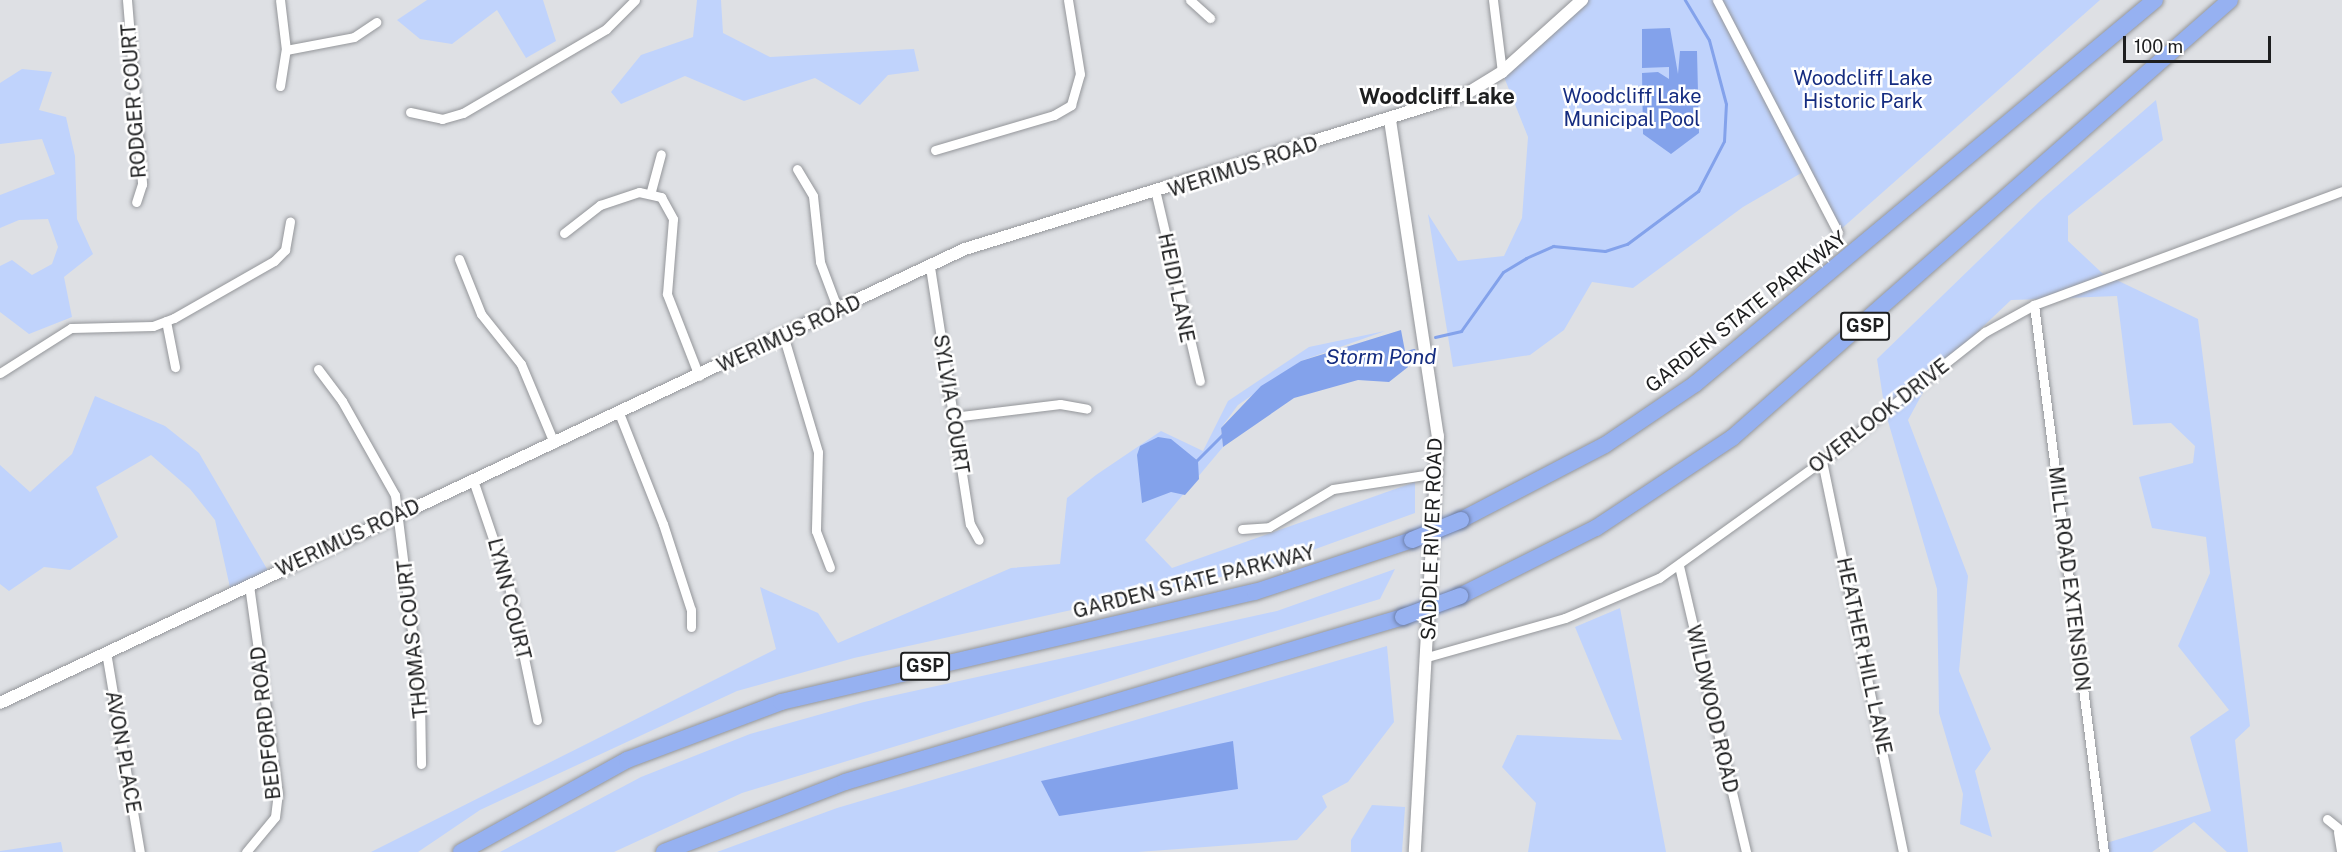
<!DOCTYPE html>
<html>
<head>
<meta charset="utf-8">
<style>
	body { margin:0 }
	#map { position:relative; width:2342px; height:852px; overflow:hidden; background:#dee0e4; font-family:"Public Sans",sans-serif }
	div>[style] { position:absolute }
	.green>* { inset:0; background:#c0d3fc }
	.water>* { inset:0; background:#83a2eb }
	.stream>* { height:3px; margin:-1.5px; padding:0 1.5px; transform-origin:1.5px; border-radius:1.5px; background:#83a2eb }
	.roads { filter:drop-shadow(0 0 2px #94969a) drop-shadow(0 0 2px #94969a) }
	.minor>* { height:9px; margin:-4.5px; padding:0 4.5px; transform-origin:4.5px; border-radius:4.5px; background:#fff }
	.secondary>* { height:12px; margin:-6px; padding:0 6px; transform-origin:6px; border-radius:6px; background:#fff }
	.motorway>* { height:16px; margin:-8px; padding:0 8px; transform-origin:8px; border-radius:8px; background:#96b1f1 }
	.bridges { filter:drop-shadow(0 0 2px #6c7ea8) drop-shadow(0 0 2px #6c7ea8) }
	.motorway-bridge>* { height:16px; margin:-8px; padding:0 8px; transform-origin:8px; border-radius:8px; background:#96b1f1 }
	span { translate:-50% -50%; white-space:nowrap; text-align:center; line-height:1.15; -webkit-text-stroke:5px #fff; paint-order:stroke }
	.shield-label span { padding:2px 4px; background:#fff; border:2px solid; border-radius:4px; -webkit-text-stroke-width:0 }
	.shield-label { font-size:18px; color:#1d1e1f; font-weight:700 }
	.park-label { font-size:20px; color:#152c80 }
	.street-label { font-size:20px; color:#1d1e1f }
	.water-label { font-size:21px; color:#152d81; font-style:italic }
	.quarter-label { font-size:22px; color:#1d1e1f; font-weight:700 }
	.scale { position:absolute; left:2123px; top:36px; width:148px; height:27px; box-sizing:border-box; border:3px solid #1d1e1f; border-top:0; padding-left:8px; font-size:18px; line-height:21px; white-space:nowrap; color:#1d1e1f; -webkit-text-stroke:4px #fff; paint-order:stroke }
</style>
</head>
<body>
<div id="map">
	<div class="green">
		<i style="clip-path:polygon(427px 0,543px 0,556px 41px,526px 58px,497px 10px,452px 44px,420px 39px,397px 20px)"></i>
		<i style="clip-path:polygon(697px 0,721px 0,723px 33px,770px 57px,914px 49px,919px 71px,888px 75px,860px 105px,815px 78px,744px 101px,685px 76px,621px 104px,611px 92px,641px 55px,693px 37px)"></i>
		<i style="clip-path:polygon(1582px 0,2100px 0,1840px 230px,1803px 172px,1743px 207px,1633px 288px,1592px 282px,1564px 330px,1530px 355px,1453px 367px,1428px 214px,1458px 261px,1504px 256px,1522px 218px,1528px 137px,1502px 72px)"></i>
		<i style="clip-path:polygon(22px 69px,52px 72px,39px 110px,66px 117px,75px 156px,77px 219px,93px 254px,64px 277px,72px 317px,29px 334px,0 312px,0 266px,12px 260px,32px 275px,52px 264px,58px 247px,48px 219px,19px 220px,0 228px,0 195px,55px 174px,42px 139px,0 144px,0 83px)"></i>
		<i style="clip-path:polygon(2156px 100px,2163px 140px,2068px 216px,2068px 241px,2102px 273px,2198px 319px,2250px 726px,2235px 740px,2248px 852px,2227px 852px,2194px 822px,2152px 852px,2104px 852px,2103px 844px,2211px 811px,2190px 737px,2229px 710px,2178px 646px,2210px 573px,2206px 537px,2152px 528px,2139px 477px,2193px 463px,2195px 446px,2171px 423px,2133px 425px,2117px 296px,2011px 300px,1933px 374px,1908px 420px,1968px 576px,1959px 671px,1991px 749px,1975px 771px,1992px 837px,1960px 824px,1963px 794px,1939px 713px,1937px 589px,1885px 411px,1877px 359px,2041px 200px)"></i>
		<i style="clip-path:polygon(1385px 331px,1301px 361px,1238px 405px,1221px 428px,1223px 447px,1145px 540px,1172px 568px,1415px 482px,1415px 513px,1266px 567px,854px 658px,737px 691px,480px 810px,418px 852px,371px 852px,776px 649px,760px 587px,818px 613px,838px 643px,1011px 568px,1060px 564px,1067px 498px,1096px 475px,1161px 431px,1203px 451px,1228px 401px,1309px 347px)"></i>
		<i style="clip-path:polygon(95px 396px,165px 426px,199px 453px,270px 574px,231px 592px,215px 520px,190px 489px,151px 455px,96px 487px,118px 537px,70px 570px,44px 567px,9px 591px,0 584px,0 465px,30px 492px,72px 454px)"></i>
		<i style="clip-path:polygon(1395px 569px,1380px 599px,742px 793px,614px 852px,500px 852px,641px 777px,750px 734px,864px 702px,1277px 611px)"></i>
		<i style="clip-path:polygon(1620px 608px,1666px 852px,1528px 852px,1536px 803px,1502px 767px,1517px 735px,1622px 740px,1575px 627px)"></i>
		<i style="clip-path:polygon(1387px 646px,1394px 722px,1348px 782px,1322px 796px,1327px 807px,1297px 840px,1138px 852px,717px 852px,837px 808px)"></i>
		<i style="clip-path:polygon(1372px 805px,1405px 807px,1402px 852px,1351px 852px,1351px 840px)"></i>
		<i style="clip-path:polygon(61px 842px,63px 852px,0 852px,0 851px)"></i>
	</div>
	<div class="water">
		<i style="clip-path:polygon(1670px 28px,1678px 74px,1680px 51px,1697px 51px,1699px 133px,1671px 154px,1643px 134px,1642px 73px,1658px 72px,1669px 79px,1669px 67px,1642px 68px,1642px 29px)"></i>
		<i style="clip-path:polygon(1401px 330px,1408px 367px,1389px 382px,1358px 380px,1294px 398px,1223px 447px,1221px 428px,1261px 386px,1301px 361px)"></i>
		<i style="clip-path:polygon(1158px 437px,1171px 439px,1198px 461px,1199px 479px,1185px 495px,1171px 492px,1142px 503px,1137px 455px,1140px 446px)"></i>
		<i style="clip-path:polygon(1233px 741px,1238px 789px,1059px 816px,1041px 781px)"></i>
	</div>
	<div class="stream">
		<i style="left:1435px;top:337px;width:27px;rotate:-13deg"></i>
		<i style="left:1461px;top:331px;width:72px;rotate:-54.6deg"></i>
		<i style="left:1503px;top:272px;width:27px;rotate:-31deg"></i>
		<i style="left:1526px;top:258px;width:30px;rotate:-24deg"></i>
		<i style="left:1553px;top:246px;width:52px;rotate:5.5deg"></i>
		<i style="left:1605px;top:251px;width:23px;rotate:-18deg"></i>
		<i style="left:1627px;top:244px;width:89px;rotate:-36.7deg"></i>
		<i style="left:1698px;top:191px;width:56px;rotate:-62.5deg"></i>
		<i style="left:1724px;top:141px;width:37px;rotate:-87deg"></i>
		<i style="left:1726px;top:104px;width:66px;rotate:-104.9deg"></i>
		<i style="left:1709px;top:40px;width:47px;rotate:-121deg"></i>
		<i style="left:1406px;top:352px;width:8px;rotate:-14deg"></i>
		<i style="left:1194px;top:463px;width:41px;rotate:-45deg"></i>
	</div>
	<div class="roads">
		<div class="minor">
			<i style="left:127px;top:0;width:185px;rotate:85.3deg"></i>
			<i style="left:142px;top:184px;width:19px;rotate:108deg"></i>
			<i style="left:1190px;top:0;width:27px;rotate:42deg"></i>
			<i style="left:1493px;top:0;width:73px;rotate:82.9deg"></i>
			<i style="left:1717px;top:0;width:262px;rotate:62.5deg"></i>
			<i style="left:286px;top:50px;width:69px;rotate:-10.8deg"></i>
			<i style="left:354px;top:37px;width:27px;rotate:-34deg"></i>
			<i style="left:280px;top:86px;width:36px;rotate:-81deg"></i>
			<i style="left:286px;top:50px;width:50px;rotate:-96.8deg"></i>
			<i style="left:410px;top:112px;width:33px;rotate:12deg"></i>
			<i style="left:442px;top:119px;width:22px;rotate:-16deg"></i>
			<i style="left:463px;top:113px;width:166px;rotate:-30.4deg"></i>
			<i style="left:606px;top:29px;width:41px;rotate:-45deg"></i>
			<i style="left:935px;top:150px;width:124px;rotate:-16.4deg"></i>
			<i style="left:1054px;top:115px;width:20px;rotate:-30deg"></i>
			<i style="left:1071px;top:105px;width:32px;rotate:-74deg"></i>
			<i style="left:1080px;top:74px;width:75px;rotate:-99.2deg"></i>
			<i style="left:797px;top:169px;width:31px;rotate:59deg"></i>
			<i style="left:813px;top:196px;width:66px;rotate:83.9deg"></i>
			<i style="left:820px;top:262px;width:51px;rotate:69.4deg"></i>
			<i style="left:651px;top:191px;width:38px;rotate:-75deg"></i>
			<i style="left:1156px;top:194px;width:192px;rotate:76.8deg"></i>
			<i style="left:564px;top:233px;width:46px;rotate:-37.9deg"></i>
			<i style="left:600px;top:205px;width:41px;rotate:-18.4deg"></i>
			<i style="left:639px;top:192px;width:23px;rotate:13deg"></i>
			<i style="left:661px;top:197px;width:25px;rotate:61deg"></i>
			<i style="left:673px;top:219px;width:75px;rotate:94.6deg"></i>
			<i style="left:667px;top:294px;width:88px;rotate:68.7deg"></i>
			<i style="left:459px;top:259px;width:59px;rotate:68.2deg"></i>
			<i style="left:481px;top:314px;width:64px;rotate:51.3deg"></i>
			<i style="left:521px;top:364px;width:86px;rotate:67.3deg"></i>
			<i style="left:930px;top:267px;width:260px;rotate:81.2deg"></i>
			<i style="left:970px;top:524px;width:18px;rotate:61deg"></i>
			<i style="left:2034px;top:305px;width:551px;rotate:82.71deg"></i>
			<i style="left:166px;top:321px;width:47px;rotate:78.9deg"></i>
			<i style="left:784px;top:338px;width:119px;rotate:73.4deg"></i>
			<i style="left:818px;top:452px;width:79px;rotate:91.5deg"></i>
			<i style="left:816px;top:531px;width:39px;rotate:69deg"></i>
			<i style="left:318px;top:369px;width:40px;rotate:53deg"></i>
			<i style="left:342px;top:401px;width:108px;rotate:60.6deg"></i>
			<i style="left:395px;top:495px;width:204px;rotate:82.9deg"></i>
			<i style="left:420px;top:697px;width:67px;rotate:89.1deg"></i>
			<i style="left:0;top:373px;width:84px;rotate:-32.4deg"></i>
			<i style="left:71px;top:328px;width:82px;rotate:-1.4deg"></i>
			<i style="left:153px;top:326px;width:22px;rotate:-21deg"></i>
			<i style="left:174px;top:318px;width:115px;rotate:-29.7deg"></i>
			<i style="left:274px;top:261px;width:16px;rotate:-45deg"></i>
			<i style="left:285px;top:250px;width:29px;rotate:-80deg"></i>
			<i style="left:619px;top:413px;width:119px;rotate:68.4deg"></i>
			<i style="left:663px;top:524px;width:90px;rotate:72deg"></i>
			<i style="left:691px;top:610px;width:17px;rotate:90deg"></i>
			<i style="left:953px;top:417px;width:108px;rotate:-6.9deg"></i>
			<i style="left:1060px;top:404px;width:27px;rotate:10deg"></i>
			<i style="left:1822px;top:461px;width:399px;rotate:78.3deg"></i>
			<i style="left:473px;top:480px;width:112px;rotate:71.2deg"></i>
			<i style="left:509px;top:586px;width:137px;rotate:78.2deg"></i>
			<i style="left:1242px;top:529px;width:27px;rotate:-4deg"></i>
			<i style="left:1269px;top:527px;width:74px;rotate:-30.7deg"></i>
			<i style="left:1333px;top:489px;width:106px;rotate:-8.7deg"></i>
			<i style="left:1679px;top:566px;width:294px;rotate:76.8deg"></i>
			<i style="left:106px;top:652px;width:203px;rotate:80.4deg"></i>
			<i style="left:1427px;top:657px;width:143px;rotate:-15.8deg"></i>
			<i style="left:1565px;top:618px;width:102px;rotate:-23.1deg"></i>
			<i style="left:1659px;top:578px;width:201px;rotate:-35.7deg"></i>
			<i style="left:1822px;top:461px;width:208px;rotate:-38.4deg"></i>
			<i style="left:1985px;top:332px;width:56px;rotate:-28.9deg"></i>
			<i style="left:2034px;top:305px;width:328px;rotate:-20.3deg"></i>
			<i style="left:2327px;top:819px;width:19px;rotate:39deg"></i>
			<i style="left:2338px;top:832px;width:20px;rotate:81deg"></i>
			<i style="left:246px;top:852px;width:45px;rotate:-50.4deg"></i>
			<i style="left:275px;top:817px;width:23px;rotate:-83deg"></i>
			<i style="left:278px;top:794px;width:212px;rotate:-97.9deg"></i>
		</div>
		<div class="secondary">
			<i style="left:1390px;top:120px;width:320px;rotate:81.4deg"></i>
			<i style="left:1438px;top:436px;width:417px;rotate:93.2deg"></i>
			<i style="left:0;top:703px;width:1066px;rotate:-25.2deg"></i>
			<i style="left:965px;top:249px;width:524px;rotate:-17.19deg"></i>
			<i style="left:1466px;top:94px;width:42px;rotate:-31.4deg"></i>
			<i style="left:1502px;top:72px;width:108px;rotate:-42deg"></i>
		</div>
		<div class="motorway">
			<i style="left:1461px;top:520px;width:162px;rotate:-27.5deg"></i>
			<i style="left:1605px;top:445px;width:109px;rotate:-34.1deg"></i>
			<i style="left:1695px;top:384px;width:599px;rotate:-39.85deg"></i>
			<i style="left:1460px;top:596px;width:152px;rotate:-26.6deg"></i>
			<i style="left:1596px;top:528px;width:163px;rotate:-33.5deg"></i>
			<i style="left:1732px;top:438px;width:663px;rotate:-41.33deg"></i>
			<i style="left:461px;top:852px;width:190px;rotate:-29deg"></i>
			<i style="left:627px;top:760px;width:165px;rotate:-20.6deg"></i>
			<i style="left:781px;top:702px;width:487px;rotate:-13.1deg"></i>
			<i style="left:1255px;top:592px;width:165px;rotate:-18.3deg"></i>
			<i style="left:664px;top:852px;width:194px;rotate:-21.1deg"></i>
			<i style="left:845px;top:782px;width:582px;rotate:-16.47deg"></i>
		</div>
	</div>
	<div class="bridges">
		<div class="motorway-bridge">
			<i style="left:1412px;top:540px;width:53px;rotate:-22.2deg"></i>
			<i style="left:1403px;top:617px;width:61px;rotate:-20.2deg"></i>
		</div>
	</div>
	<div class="shield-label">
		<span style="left:1865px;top:326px">GSP</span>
		<span style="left:925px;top:666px">GSP</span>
	</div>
	<div class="park-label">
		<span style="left:1863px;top:90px">Woodcliff Lake<br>Historic Park</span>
		<span style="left:1632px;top:108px">Woodcliff Lake<br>Municipal Pool</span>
	</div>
	<div class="street-label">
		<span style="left:134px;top:101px;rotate:-94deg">RODGER COURT</span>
		<span style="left:1243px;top:167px;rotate:-18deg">WERIMUS ROAD</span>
		<span style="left:1176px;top:288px;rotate:78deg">HEIDI LANE</span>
		<span style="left:1746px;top:312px;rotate:-38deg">GARDEN STATE PARKWAY</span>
		<span style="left:789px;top:334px;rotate:-25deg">WERIMUS ROAD</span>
		<span style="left:951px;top:404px;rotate:81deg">SYLVIA COURT</span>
		<span style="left:1879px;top:416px;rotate:-38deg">OVERLOOK DRIVE</span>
		<span style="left:348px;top:538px;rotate:-25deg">WERIMUS ROAD</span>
		<span style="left:1432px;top:539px;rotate:-88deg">SADDLE RIVER ROAD</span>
		<span style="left:2069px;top:579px;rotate:83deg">MILL ROAD EXTENSION</span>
		<span style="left:1194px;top:582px;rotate:-14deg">GARDEN STATE PARKWAY</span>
		<span style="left:509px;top:599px;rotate:76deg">LYNN COURT</span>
		<span style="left:413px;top:639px;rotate:-96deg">THOMAS COURT</span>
		<span style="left:1864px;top:656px;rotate:78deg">HEATHER HILL LANE</span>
		<span style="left:1712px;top:709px;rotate:77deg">WILDWOOD ROAD</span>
		<span style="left:266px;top:723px;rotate:-96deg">BEDFORD ROAD</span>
		<span style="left:123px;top:752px;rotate:80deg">AVON PLACE</span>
	</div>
	<div class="water-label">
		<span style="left:1381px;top:357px">Storm Pond</span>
	</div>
	<div class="quarter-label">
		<span style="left:1437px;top:97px">Woodcliff Lake</span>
	</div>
	<div class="scale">100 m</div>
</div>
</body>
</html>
